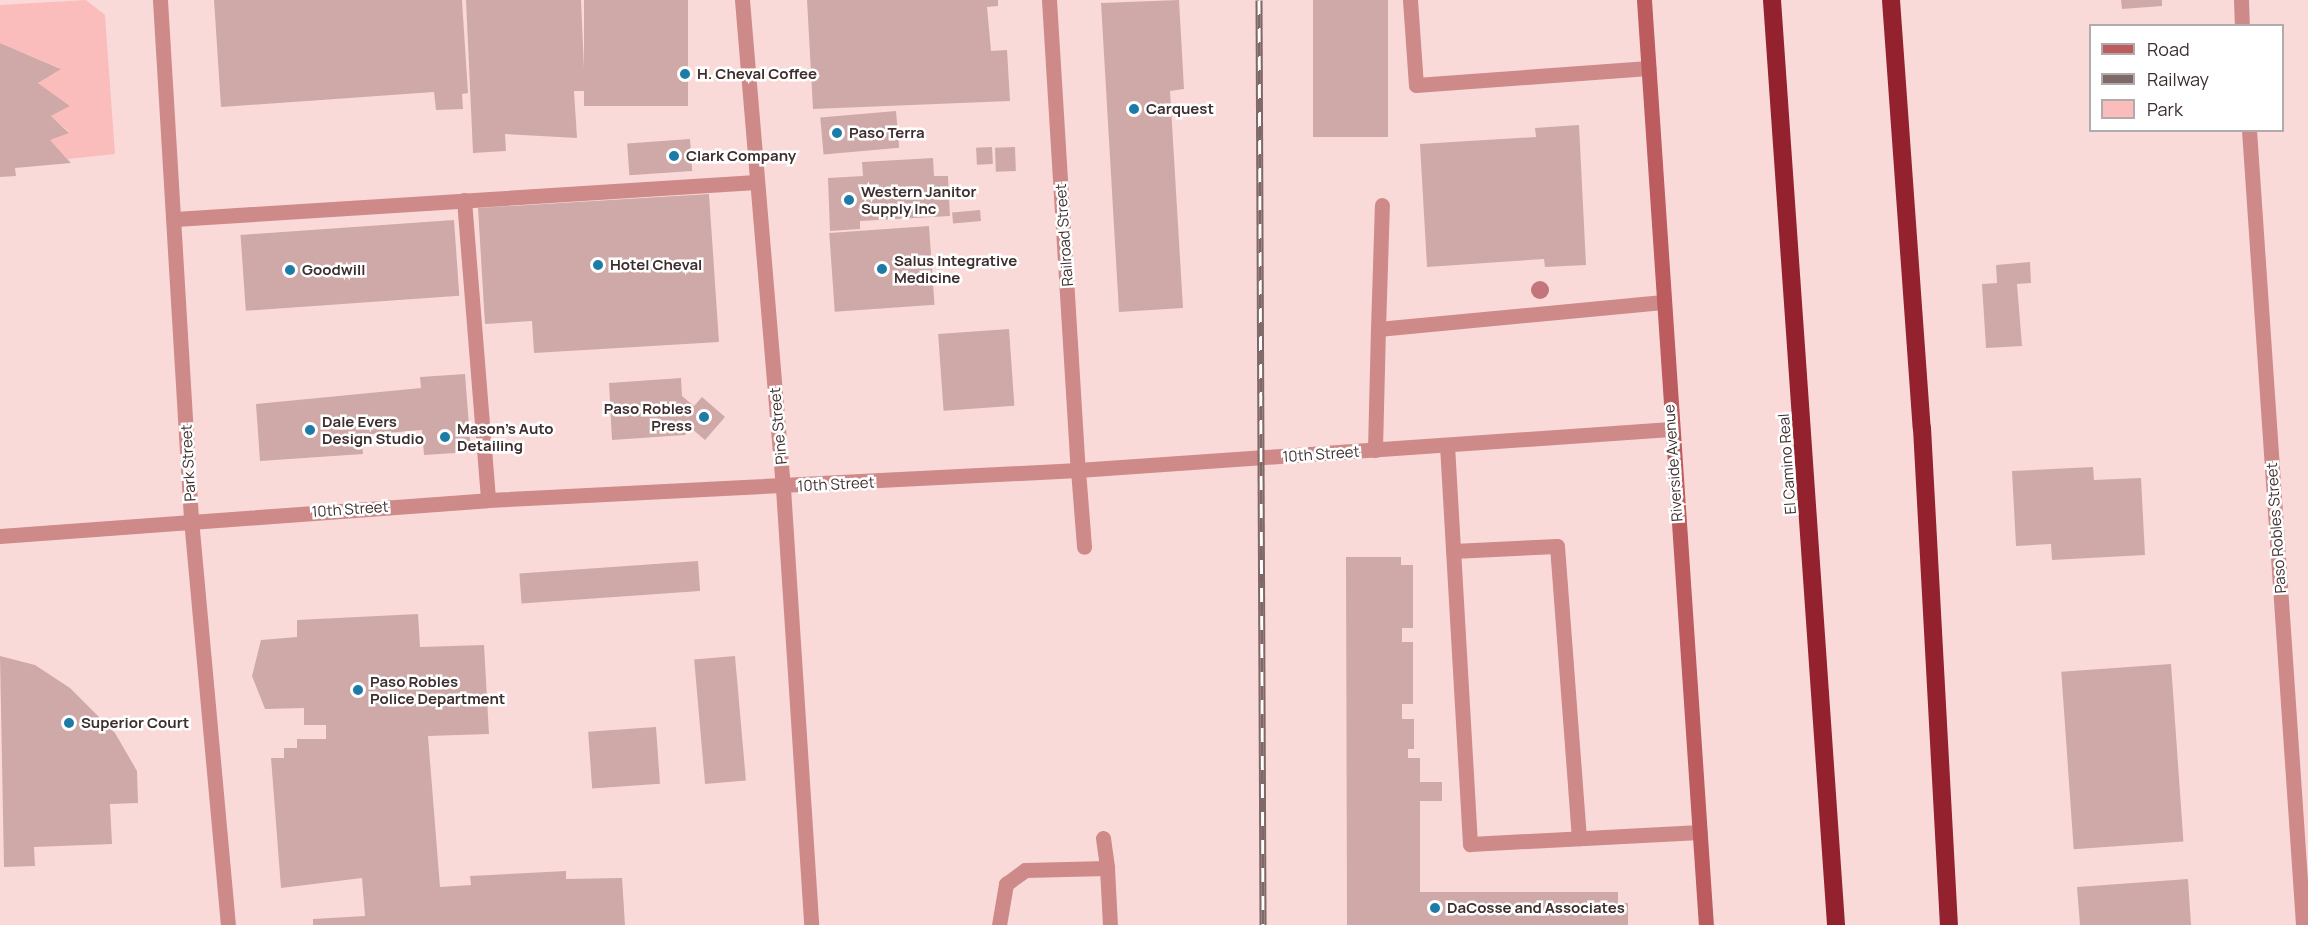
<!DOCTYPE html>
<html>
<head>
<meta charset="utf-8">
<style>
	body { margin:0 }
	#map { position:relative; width:2308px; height:925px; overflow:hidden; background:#fadad9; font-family:Manrope,sans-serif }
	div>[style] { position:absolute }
	.green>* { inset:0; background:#fbbdbc }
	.building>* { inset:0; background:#cfa9a7; transform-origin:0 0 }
	.service>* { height:15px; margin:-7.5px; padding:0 7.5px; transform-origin:7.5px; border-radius:7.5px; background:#ce8a89 }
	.minor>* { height:15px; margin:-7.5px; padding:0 7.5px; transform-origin:7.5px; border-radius:7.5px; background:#ce8a89 }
	.tertiary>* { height:15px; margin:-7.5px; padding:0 7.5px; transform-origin:7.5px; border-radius:7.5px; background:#ce8a89 }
	.secondary>* { height:15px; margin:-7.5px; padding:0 7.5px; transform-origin:7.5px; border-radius:7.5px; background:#bd5c5e }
	.motorway>* { height:18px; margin:-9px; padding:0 9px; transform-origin:9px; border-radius:9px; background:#93222e }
	.rail>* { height:7px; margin-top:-3.5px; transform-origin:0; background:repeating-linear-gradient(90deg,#fff 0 14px,#7e6868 0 28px); box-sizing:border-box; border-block:2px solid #7e6868 }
	.trees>* { width:18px; height:18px; margin:-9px; border-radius:50%; background:#c4747b }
	.dots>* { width:16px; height:16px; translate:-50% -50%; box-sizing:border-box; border:3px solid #fff; border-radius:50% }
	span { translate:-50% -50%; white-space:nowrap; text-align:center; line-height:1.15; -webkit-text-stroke:5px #fff; paint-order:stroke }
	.poi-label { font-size:15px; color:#3e2e2e; font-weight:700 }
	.left { translate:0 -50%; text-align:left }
	.right { translate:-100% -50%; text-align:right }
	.street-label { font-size:15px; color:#3e2e2e }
	.legend { position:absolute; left:2089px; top:24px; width:195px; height:108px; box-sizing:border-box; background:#fff; border:2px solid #b2abab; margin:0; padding:8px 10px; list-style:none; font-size:18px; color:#3e2e2e }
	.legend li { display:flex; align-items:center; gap:12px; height:30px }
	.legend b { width:30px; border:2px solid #b2abab }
</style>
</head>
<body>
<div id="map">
	<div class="green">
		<i style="clip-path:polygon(86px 0,105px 15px,115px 154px,68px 159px,50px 140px,69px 132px,51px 116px,70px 106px,38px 83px,60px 68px,0 43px,0 5px)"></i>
	</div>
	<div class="building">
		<i style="clip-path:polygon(214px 0,462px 0,468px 93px,462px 94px,463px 109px,436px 110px,434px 92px,221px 107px)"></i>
		<i style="clip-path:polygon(466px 0,581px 0,585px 91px,574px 91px,577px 138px,505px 134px,506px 151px,473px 153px)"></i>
		<i style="left:584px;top:0;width:104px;height:106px"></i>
		<i style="clip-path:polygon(807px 0,998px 0,998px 6px,987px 7px,991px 51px,1007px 50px,1010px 101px,813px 109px)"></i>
		<i style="clip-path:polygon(1179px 0,1184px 89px,1170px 91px,1183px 308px,1119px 312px,1101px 3px)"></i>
		<i style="left:1313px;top:0;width:75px;height:137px"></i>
		<i style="clip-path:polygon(2121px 0,2162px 0,2162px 6px,2122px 9px)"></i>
		<i style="clip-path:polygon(0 43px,61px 69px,38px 83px,70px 106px,51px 116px,69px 133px,50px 140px,71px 163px,15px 168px,16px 176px,0 177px)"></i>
		<i style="left:896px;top:111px;width:37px;height:76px;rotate:85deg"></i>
		<i style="clip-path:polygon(1579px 125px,1586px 265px,1545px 267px,1544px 259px,1427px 267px,1420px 144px,1536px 137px,1535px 128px)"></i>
		<i style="left:690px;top:139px;width:32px;height:63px;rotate:86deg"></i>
		<i style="left:992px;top:147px;width:17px;height:16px;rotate:87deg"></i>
		<i style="left:1015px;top:147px;width:24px;height:20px;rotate:88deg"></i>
		<i style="clip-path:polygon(933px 158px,934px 176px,948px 176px,950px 216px,860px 221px,860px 229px,830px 231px,828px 178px,863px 176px,862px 162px)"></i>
		<i style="clip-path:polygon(709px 194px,719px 342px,534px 353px,532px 321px,485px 324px,478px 208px)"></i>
		<i style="left:980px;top:210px;width:11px;height:28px;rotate:85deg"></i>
		<i style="left:454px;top:220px;width:76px;height:214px;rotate:86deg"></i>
		<i style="left:929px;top:226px;width:79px;height:100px;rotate:86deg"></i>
		<i style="clip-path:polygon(2030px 262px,2031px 283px,2017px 284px,2022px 346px,1986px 348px,1982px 284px,1997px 283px,1996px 265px)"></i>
		<i style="left:1009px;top:329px;width:77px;height:71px;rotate:86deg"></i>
		<i style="clip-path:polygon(465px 374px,471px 452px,424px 455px,422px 430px,361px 435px,363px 454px,260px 461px,256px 404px,421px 388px,420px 377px)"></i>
		<i style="clip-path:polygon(681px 378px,682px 396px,694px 406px,702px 397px,725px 417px,705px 440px,691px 428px,685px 435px,612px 440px,609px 383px)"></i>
		<i style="clip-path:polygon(2093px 467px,2094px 480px,2141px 478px,2145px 555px,2052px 560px,2051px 544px,2016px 546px,2012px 471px)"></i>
		<i style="clip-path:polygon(1346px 557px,1401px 557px,1401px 565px,1413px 565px,1413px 628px,1402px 628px,1402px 642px,1413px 642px,1413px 704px,1402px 704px,1402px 719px,1414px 719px,1414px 749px,1408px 749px,1408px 758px,1420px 758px,1420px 782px,1442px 782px,1442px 801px,1420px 801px,1420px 892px,1618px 892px,1618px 903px,1628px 903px,1628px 925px,1347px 925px)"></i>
		<i style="left:698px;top:561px;width:30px;height:179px;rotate:86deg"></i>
		<i style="clip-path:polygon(418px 614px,420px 647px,484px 645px,489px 734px,428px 736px,440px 887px,471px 885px,470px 876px,566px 871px,566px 879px,622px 878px,625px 925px,313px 925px,313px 919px,365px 916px,362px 878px,281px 888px,271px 758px,284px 758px,284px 748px,297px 748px,297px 739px,326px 739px,326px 725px,304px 725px,304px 708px,265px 709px,252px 676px,261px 640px,297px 637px,297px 620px)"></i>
		<i style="clip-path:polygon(0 656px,35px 665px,70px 688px,115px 733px,137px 771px,138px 803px,110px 804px,112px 844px,34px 847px,35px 866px,4px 867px)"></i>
		<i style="left:735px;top:656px;width:125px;height:41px;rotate:85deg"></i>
		<i style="left:2171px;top:664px;width:178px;height:110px;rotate:86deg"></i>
		<i style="left:656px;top:727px;width:57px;height:68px;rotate:86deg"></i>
		<i style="clip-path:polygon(2188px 879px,2191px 925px,2080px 925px,2077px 887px)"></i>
	</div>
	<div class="service">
		<i style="left:1410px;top:0;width:85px;rotate:86deg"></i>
		<i style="left:1416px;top:85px;width:233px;rotate:-4.2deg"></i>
		<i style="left:464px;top:200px;width:301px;rotate:85.4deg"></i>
		<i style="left:175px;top:219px;width:582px;rotate:-3.64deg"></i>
		<i style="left:1378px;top:329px;width:124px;rotate:-88.2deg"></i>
		<i style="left:1447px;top:445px;width:400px;rotate:86.7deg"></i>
		<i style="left:1470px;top:844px;width:230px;rotate:-3deg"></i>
		<i style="left:1375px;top:450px;width:121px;rotate:-88.6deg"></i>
		<i style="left:1378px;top:329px;width:286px;rotate:-5.4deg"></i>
		<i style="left:1078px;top:470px;width:77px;rotate:85.5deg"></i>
		<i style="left:1453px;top:551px;width:104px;rotate:-2.8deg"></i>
		<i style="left:1557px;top:546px;width:293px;rotate:85.7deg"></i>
		<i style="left:1103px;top:838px;width:30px;rotate:82deg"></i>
		<i style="left:999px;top:925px;width:42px;rotate:-80.3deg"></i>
		<i style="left:1006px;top:884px;width:24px;rotate:-36deg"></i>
		<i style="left:1025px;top:870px;width:82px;rotate:-1.4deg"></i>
		<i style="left:1107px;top:868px;width:57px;rotate:87deg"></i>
	</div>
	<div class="minor">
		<i style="left:160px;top:0;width:520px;rotate:86.58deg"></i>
		<i style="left:191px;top:519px;width:408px;rotate:84.8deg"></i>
		<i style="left:1049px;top:0;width:471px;rotate:86.5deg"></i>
	</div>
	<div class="tertiary">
		<i style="left:742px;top:0;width:490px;rotate:85.2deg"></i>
		<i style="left:783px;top:488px;width:438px;rotate:86.3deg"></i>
		<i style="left:2241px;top:0;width:26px;rotate:88deg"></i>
		<i style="left:2249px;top:130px;width:797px;rotate:86.11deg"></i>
		<i style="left:0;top:536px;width:489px;rotate:-4.2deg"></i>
		<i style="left:488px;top:500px;width:591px;rotate:-2.91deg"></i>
		<i style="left:1078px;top:470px;width:594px;rotate:-3.96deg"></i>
	</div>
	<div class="secondary">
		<i style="left:1644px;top:0;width:927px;rotate:86.17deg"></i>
	</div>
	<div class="motorway">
		<i style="left:1772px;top:0;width:927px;rotate:86.04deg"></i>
		<i style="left:1891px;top:0;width:429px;rotate:85.9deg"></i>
		<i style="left:1922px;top:428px;width:498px;rotate:86.9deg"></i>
	</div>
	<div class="rail">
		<i style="left:1259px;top:0;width:925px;rotate:89.75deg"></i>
	</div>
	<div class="trees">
		<i style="left:1540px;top:290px"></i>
	</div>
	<div class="dots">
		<i style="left:685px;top:74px;background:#1d7ba8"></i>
		<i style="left:1134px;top:109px;background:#1d7ba8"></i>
		<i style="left:837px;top:133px;background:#1d7ba8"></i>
		<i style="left:674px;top:156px;background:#1d7ba8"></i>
		<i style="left:849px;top:200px;background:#1d7ba8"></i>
		<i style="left:598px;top:265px;background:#1d7ba8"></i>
		<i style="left:882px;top:269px;background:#1d7ba8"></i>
		<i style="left:290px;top:270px;background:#1d7ba8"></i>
		<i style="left:704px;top:417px;background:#1d7ba8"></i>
		<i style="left:310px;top:430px;background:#1d7ba8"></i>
		<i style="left:445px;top:437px;background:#1d7ba8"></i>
		<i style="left:358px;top:690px;background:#1d7ba8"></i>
		<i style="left:69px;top:723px;background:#1d7ba8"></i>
		<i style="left:1435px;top:908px;background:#1d7ba8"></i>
	</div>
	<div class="poi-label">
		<span class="left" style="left:697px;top:74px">H. Cheval Coffee</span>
		<span class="left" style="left:1146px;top:109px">Carquest</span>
		<span class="left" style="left:849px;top:133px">Paso Terra</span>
		<span class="left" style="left:686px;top:156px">Clark Company</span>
		<span class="left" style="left:861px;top:200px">Western Janitor<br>Supply Inc</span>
		<span class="left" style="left:894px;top:269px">Salus Integrative<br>Medicine</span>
		<span class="left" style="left:610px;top:265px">Hotel Cheval</span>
		<span class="left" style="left:302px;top:270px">Goodwill</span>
		<span class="right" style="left:692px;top:417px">Paso Robles<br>Press</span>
		<span class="left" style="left:322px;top:430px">Dale Evers<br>Design Studio</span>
		<span class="left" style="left:457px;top:437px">Mason's Auto<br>Detailing</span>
		<span class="left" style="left:370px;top:690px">Paso Robles<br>Police Department</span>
		<span class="left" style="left:81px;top:723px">Superior Court</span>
		<span class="left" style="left:1447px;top:908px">DaCosse and Associates</span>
	</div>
	<div class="street-label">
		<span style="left:1064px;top:235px;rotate:-94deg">Railroad Street</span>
		<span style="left:778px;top:426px;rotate:-95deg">Pine Street</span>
		<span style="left:1321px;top:454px;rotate:-4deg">10th Street</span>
		<span style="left:188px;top:463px;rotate:-93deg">Park Street</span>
		<span style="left:1673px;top:463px;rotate:-94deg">Riverside Avenue</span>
		<span style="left:1787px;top:464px;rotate:-94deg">El Camino Real</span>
		<span style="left:836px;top:484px;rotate:-3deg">10th Street</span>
		<span style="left:350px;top:509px;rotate:-4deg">10th Street</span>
		<span style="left:2276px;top:528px;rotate:-94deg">Paso Robles Street</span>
	</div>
	<ul class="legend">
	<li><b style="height:8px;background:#bd5c5e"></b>Road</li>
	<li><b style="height:8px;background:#7e6868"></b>Railway</li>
	<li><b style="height:16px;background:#fbbdbc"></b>Park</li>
	</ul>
</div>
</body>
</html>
